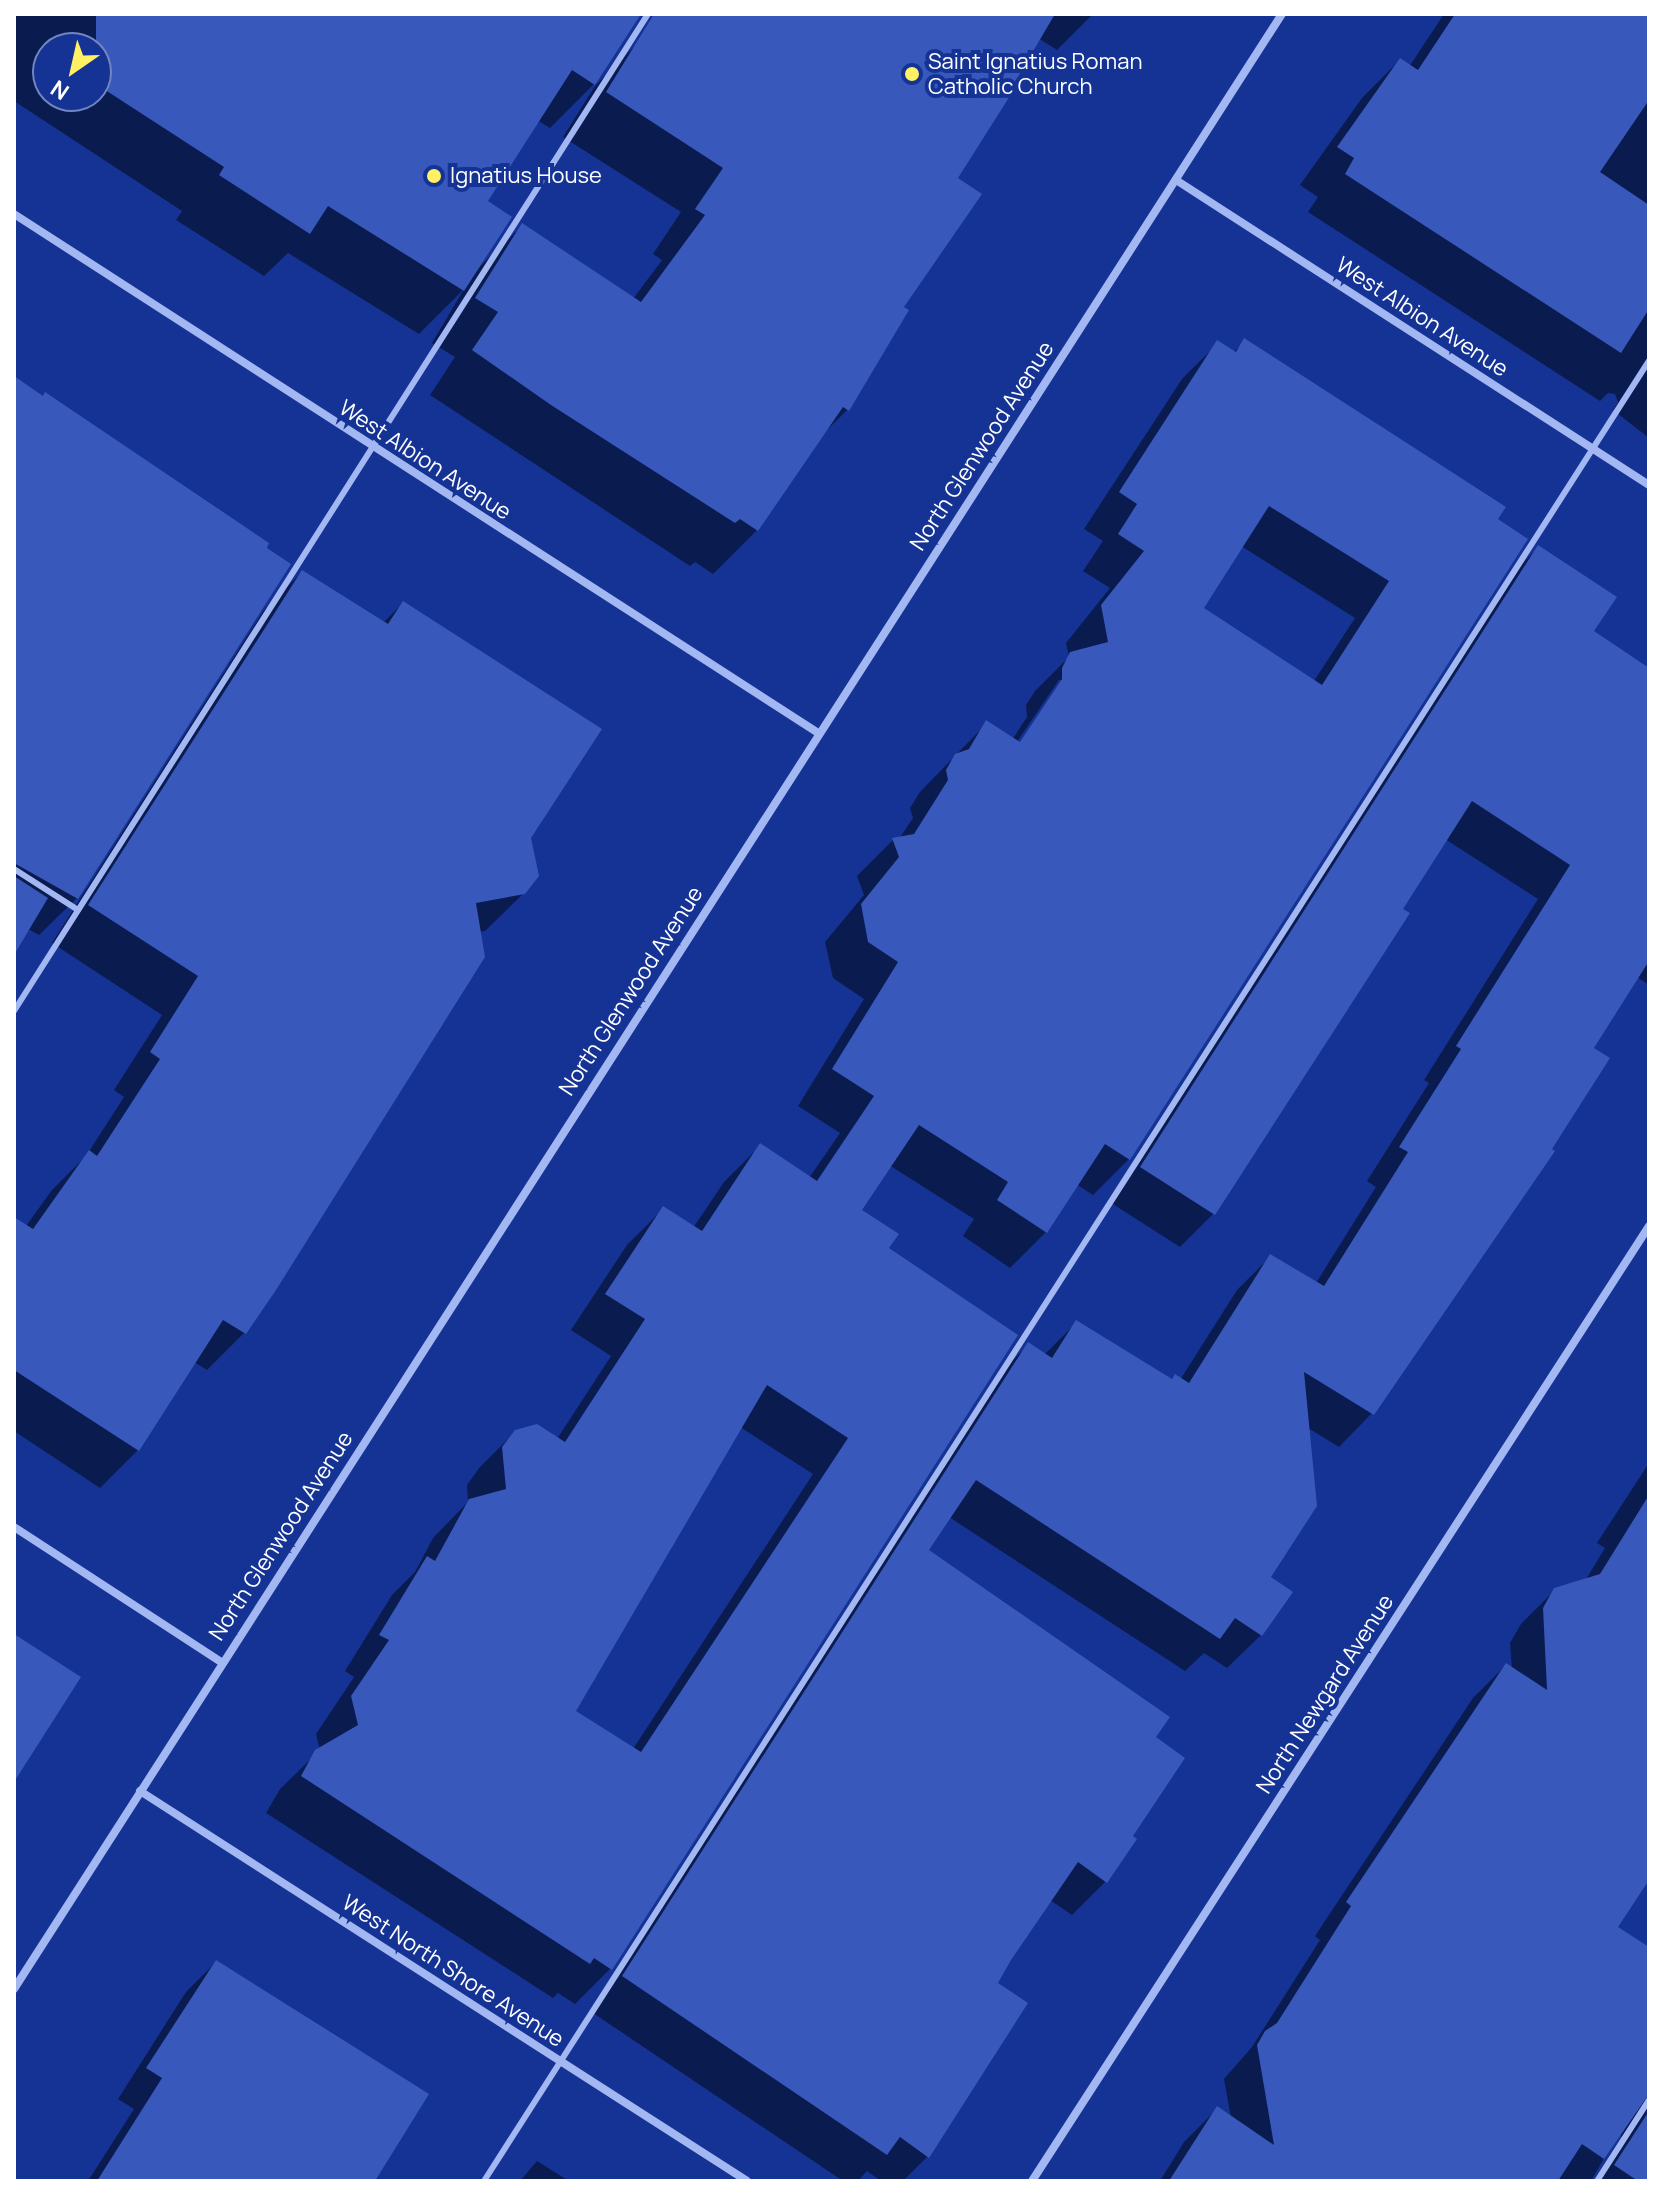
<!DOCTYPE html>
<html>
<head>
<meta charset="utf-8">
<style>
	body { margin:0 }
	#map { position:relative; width:1663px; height:2195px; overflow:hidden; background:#143394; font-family:Manrope,sans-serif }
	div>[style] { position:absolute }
	.shadow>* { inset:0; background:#0007 }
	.building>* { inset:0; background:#3859bb }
	.service>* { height:6px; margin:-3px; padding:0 3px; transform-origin:3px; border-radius:3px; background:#a3b7f2 }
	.minor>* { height:8px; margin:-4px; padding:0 4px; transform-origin:4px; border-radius:4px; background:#a3b7f2 }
	.dots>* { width:22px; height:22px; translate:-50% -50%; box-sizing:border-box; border:4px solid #143394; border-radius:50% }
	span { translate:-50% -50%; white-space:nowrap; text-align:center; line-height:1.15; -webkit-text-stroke:8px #143394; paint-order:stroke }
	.poi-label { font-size:22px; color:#fff }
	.left { translate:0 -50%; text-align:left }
	.street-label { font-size:22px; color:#fff }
	.frame { position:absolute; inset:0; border:16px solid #fff; pointer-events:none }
	.north { position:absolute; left:32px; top:32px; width:80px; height:80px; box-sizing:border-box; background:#143394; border:2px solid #7285bf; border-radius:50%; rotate:214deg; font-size:22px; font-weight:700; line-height:32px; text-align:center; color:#fff }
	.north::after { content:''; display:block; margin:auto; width:28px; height:36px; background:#fff064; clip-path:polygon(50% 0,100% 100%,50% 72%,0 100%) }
</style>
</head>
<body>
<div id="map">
	<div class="shadow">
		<i style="clip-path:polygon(evenodd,14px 14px,595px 14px,594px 84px,550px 128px,537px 120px,485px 201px,476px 270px,522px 226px,633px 299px,662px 260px,653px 254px,681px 212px,563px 137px,595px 86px,639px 42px,661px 14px,1093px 14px,1057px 50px,1038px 38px,955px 178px,901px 307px,847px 410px,821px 436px,757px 530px,713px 574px,695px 562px,690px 566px,430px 395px,455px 357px,432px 343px,464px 289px,419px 334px,288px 253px,264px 276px,176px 220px,182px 211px,14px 101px,14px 14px,48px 48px,96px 48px,96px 96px,48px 96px,48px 48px)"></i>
		<i style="clip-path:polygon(1444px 14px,1649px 14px,1649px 438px,1613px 410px,1618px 402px,1615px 394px,1608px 393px,1600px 401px,1308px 212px,1318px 197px,1300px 185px,1362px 98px,1400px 60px,1409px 67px)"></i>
		<i style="clip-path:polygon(evenodd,1245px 341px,1503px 508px,1129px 1159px,1093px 1195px,1076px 1184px,1046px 1232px,1010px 1268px,963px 1236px,974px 1219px,889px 1165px,859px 1210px,887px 1249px,1016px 1336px,611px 1968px,575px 2004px,558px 1993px,553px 1998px,266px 1813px,280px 1789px,320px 1750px,316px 1734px,354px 1677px,345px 1671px,392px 1595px,415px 1572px,433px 1538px,468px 1502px,467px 1485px,479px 1468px,516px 1431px,557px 1439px,611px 1356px,571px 1330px,627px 1245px,663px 1209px,693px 1228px,724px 1182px,760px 1146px,809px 1178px,840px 1133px,798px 1106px,864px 999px,833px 978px,825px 942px,864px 895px,857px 876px,893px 840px,899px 839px,913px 818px,910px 808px,920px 792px,987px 723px,1012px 740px,1027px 717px,1026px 705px,1035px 691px,1069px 657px,1066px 643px,1110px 588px,1083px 571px,1103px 541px,1084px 529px,1182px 379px,1218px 343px,1233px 353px,1245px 341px,1241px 546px,1355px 618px,1314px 681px,1201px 609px,1241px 546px,1245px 341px,1059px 680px,1064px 680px,1016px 752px,1012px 749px,1059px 680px,1245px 341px,740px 1427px,813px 1474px,633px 1749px,573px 1712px,740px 1427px)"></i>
		<i style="clip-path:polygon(14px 379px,77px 898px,39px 935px,28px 929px,14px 951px)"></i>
		<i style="clip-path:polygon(1538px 548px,1591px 632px,1649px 670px,1649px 985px,1637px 977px,1372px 1413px,1339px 1447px,1308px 1428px,1268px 1578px,1261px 1635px,1227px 1668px,1204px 1653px,1185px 1671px,949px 1517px,926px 1550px,1153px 1738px,1130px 1837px,1134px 1840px,1105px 1882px,1072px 1915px,1050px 1900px,995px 1983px,1025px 2003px,927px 2157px,903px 2181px,881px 2181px,867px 2171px,858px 2181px,843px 2181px,590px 2011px,995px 1378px,1029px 1344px,1044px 1355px,1077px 1322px,1171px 1381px,1180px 1380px,1237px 1290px,1271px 1256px,1316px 1283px,1376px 1187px,1367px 1181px,1429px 1083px,1424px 1080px,1538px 899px,1445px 839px,1213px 1214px,1180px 1247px,1108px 1201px,1505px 581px)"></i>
		<i style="clip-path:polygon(302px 572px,383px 623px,403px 603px,529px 838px,524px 893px,485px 931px,479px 932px,244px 1333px,207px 1370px,194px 1362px,138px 1450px,100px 1488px,14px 1431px,14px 1219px,26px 1226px,52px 1190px,86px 1156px,124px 1097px,114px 1090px,162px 1015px,52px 943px,264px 610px)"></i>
		<i style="clip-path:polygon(1649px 1463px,1649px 1883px,1646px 1881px,1615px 1927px,1649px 1950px,1649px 2181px,1594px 2181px,1622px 2138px,1619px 2132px,1591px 2181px,1160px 2181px,1184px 2142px,1217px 2109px,1231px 2118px,1224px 2079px,1252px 2047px,1320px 1940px,1315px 1936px,1473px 1698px,1506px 1665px,1512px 1669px,1510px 1643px,1521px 1624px,1555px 1590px,1585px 1581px,1605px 1548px,1597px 1543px)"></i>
		<i style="clip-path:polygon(216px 1962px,372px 2181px,88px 2181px,134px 2109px,118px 2099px,186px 1992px)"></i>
		<i style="clip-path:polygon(537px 2161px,569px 2181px,520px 2181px)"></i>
	</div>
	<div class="building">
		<i style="clip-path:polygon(96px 14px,641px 14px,595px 85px,572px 70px,488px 201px,512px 217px,464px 291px,328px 206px,310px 234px,219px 175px,224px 167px,96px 84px)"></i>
		<i style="clip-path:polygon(654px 14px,1055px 14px,1012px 87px,1015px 88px,958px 178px,982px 194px,904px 307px,909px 310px,849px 411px,843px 407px,758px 531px,740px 519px,735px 523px,551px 405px,472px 350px,498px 312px,475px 298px,522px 223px,641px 302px,705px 215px,695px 209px,723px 168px,606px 92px)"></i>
		<i style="clip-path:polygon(1455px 14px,1649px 14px,1649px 100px,1600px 172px,1649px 205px,1649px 309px,1621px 353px,1345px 174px,1354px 158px,1337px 147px,1400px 58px,1418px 70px)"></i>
		<i style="clip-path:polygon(evenodd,1244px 338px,1506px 507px,1498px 519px,1528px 539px,1130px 1160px,1105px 1144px,1047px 1233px,997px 1200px,1008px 1182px,919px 1125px,862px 1210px,899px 1234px,889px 1248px,1018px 1335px,612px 1970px,594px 1958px,590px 1964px,301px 1776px,315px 1750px,358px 1725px,351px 1696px,389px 1640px,379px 1635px,427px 1556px,435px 1561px,469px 1499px,506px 1489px,502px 1447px,515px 1430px,537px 1424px,565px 1442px,645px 1319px,605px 1294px,663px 1206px,702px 1231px,760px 1143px,817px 1181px,874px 1096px,832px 1069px,898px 962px,868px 942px,861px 904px,899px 857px,892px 838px,914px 834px,948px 780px,946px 770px,955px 754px,969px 749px,986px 720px,1020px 742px,1062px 679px,1062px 668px,1070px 652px,1108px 642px,1101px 605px,1144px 551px,1118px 534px,1137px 504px,1119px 492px,1217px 340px,1236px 352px,1244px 338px,1269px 506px,1389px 581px,1322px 685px,1204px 608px,1269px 506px,1244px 338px,767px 1385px,848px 1438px,641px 1752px,576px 1711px,767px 1385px)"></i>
		<i style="clip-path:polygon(14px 376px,43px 396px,45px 392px,269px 543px,267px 548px,291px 564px,78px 899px,14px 863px)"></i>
		<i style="clip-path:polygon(1538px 545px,1617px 597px,1594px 631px,1649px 668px,1649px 961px,1594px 1048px,1610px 1058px,1552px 1149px,1555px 1151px,1374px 1415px,1304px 1372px,1317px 1506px,1271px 1577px,1293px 1592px,1262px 1636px,1235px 1618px,1220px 1639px,976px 1480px,929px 1550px,1170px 1717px,1156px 1737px,1185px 1758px,1133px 1836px,1137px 1839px,1107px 1883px,1078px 1862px,1011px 1960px,998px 1983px,1028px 2003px,929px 2158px,900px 2137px,887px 2155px,622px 1976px,1028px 1342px,1052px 1358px,1076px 1320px,1172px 1379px,1175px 1374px,1189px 1383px,1270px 1254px,1324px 1286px,1408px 1152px,1399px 1147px,1461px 1049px,1456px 1046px,1570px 865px,1472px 801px,1403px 909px,1410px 913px,1215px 1215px,1140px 1167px)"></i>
		<i style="clip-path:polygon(302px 570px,388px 624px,403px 601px,602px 729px,531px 838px,539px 876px,525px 894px,476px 903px,485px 957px,276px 1290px,246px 1334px,223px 1320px,139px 1451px,14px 1370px,14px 1217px,33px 1229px,89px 1150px,97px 1156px,160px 1059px,150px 1052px,198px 976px,88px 905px)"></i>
		<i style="clip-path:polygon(14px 876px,48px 898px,14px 955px)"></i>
		<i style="clip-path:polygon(1649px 1495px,1649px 1880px,1618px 1927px,1649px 1947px,1649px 2094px,1604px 2159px,1582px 2144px,1558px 2181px,1169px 2181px,1217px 2106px,1274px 2145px,1257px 2045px,1265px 2031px,1277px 2023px,1351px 1906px,1346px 1902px,1506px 1663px,1547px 1690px,1543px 1608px,1554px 1588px,1600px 1574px)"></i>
		<i style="clip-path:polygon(14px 1634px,81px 1677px,14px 1782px)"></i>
		<i style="clip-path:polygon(216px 1960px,429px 2094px,375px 2181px,97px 2181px,162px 2078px,146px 2068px)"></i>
		<i style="clip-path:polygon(1649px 2111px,1649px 2181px,1638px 2181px,1614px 2165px)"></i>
	</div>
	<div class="service">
		<i style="left:14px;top:869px;width:76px;rotate:32.6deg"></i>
		<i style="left:14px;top:1011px;width:1182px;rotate:-57.55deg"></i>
		<i style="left:484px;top:2181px;width:2161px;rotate:-57.38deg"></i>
		<i style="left:1597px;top:2181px;width:96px;rotate:-57.3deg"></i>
	</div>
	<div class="minor">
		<i style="left:1176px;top:180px;width:563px;rotate:32.81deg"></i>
		<i style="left:14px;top:214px;width:957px;rotate:32.84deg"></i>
		<i style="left:14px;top:1527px;width:247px;rotate:33.1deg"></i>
		<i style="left:140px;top:1791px;width:721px;rotate:32.72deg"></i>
		<i style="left:14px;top:1989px;width:2347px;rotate:-57.3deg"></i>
		<i style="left:1032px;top:2181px;width:1137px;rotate:-57.13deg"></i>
	</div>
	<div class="dots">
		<i style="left:912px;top:74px;background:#fff064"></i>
		<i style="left:434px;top:176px;background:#fff064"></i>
	</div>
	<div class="poi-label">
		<span class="left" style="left:928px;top:74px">Saint Ignatius Roman<br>Catholic Church</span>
		<span class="left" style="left:450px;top:176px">Ignatius House</span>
	</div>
	<div class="street-label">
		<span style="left:1422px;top:317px;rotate:33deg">West Albion Avenue</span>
		<span style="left:982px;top:446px;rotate:-57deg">North Glenwood Avenue</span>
		<span style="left:425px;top:460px;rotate:33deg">West Albion Avenue</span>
		<span style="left:631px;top:991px;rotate:-57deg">North Glenwood Avenue</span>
		<span style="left:281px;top:1536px;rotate:-57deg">North Glenwood Avenue</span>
		<span style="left:1325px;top:1694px;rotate:-57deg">North Newgard Avenue</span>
		<span style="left:453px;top:1971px;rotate:33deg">West North Shore Avenue</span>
	</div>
	<div class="frame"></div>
	<div class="north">N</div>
</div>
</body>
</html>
